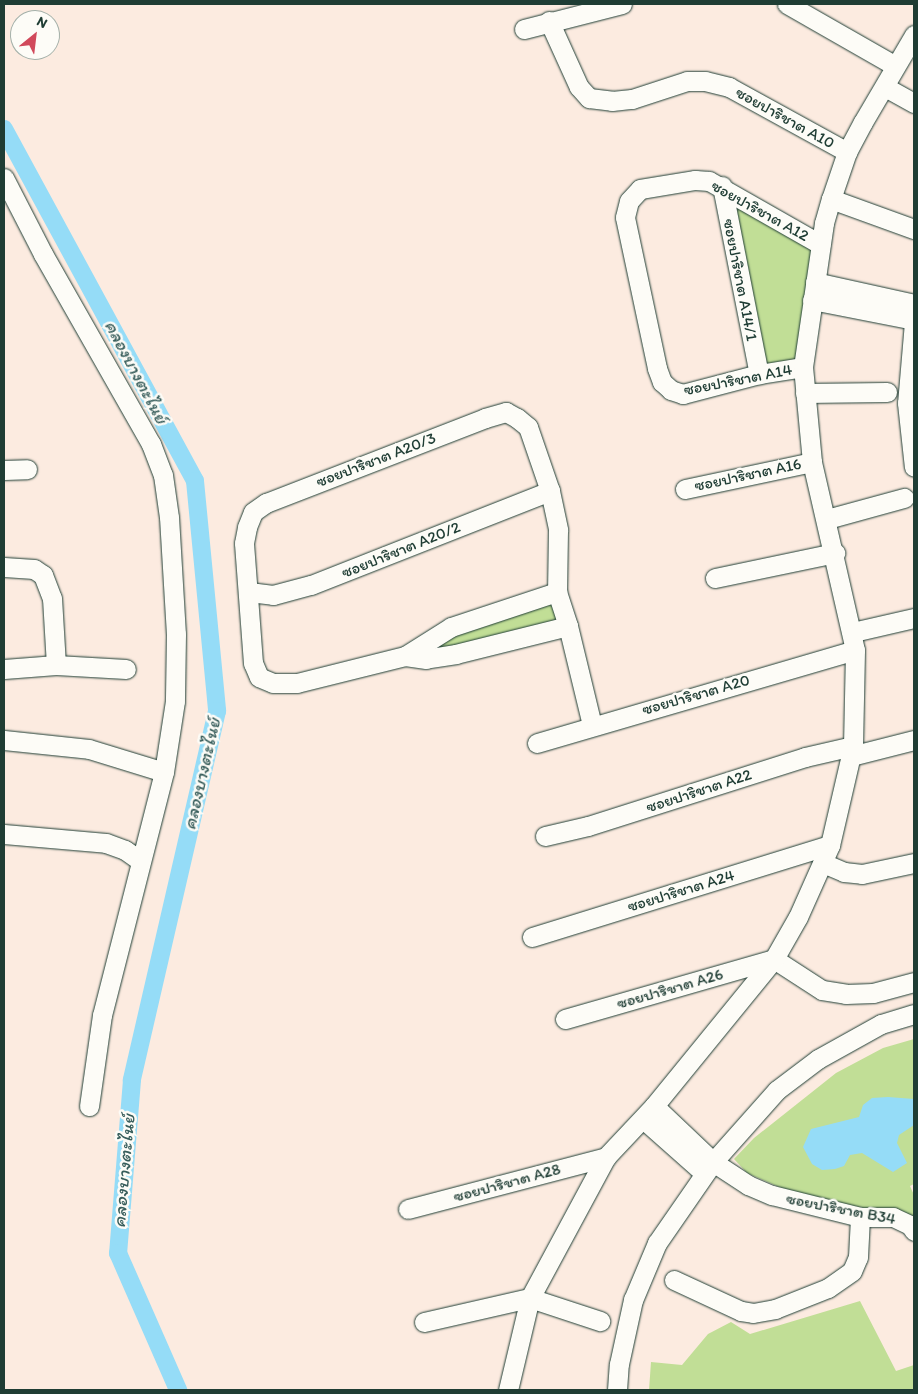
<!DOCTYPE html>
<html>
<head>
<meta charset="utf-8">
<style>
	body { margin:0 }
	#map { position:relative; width:918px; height:1394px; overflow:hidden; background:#fcebe0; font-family:Itim,"Playpen Sans Thai",sans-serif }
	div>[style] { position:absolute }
	.green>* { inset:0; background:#c1de96 }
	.water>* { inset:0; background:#95dcf7 }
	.canal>* { height:18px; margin:-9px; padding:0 9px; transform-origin:9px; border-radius:9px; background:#95dcf7 }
	.roads { filter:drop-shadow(0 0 1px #1f3d34) drop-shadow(0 0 1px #1f3d34) }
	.minor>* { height:19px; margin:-9.5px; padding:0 9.5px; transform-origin:9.5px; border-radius:9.5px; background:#fdfcf7 }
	span { translate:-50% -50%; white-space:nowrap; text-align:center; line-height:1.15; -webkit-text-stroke:5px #fdfcf7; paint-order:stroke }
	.street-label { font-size:16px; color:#1f3d34 }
	.water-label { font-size:18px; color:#375d5b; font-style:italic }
	.frame { position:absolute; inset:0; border:5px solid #1f3d34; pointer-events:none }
	.north { position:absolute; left:10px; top:10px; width:50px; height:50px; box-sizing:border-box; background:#fdfcf7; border:1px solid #a4b0a9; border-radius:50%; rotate:29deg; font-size:14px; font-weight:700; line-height:20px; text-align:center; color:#1f3d34 }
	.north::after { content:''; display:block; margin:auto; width:18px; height:22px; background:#d1495b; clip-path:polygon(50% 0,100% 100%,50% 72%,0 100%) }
</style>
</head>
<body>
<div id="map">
	<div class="green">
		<i style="clip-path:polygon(722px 186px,820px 244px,803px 367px,759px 374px)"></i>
		<i style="clip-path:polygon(557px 592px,568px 626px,426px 659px,425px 641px)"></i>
		<i style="clip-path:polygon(914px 1039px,914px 1184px,910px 1186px,914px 1195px,914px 1218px,797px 1195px,747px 1173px,734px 1159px,754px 1138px,836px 1073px,883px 1048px)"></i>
		<i style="clip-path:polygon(860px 1301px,896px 1371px,914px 1365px,914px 1390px,649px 1390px,651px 1362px,682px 1365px,708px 1334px,731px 1322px,750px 1334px)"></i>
	</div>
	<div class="water">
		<i style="clip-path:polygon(888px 1097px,914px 1099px,914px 1125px,899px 1135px,897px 1143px,907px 1163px,893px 1172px,862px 1153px,850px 1155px,844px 1166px,835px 1169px,822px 1170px,812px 1164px,803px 1147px,811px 1129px,859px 1117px,863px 1105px,872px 1098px)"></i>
	</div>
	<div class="canal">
		<i style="left:4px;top:129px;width:400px;rotate:61.5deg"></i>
		<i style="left:195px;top:481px;width:231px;rotate:84.5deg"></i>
		<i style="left:217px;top:711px;width:379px;rotate:103deg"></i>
		<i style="left:132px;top:1080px;width:174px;rotate:94.6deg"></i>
		<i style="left:118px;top:1253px;width:150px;rotate:66.3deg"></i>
	</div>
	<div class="roads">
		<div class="minor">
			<i style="left:787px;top:4px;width:123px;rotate:29.7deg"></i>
			<i style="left:549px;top:21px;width:72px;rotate:65.6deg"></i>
			<i style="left:579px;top:87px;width:15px;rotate:48deg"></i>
			<i style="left:589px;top:98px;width:23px;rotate:7deg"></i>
			<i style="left:612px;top:101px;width:20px;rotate:-6deg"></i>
			<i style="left:632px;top:99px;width:58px;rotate:-18.1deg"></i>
			<i style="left:687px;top:81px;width:18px"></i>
			<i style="left:705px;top:81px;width:25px;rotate:14deg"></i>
			<i style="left:729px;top:87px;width:135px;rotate:28.8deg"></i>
			<i style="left:524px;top:29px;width:101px;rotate:-14.3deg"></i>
			<i style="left:885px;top:87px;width:33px;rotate:29deg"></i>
			<i style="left:4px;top:178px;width:85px;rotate:62.8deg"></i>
			<i style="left:43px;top:254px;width:219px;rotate:60.4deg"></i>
			<i style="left:151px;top:444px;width:33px;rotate:69deg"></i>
			<i style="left:163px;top:475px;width:42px;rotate:81.9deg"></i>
			<i style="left:169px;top:517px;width:117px;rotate:86.6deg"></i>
			<i style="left:176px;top:634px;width:67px;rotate:90.9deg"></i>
			<i style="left:175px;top:701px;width:72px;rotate:98.8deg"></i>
			<i style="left:164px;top:772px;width:251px;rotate:104.3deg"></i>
			<i style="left:102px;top:1015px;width:92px;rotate:98.1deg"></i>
			<i style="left:722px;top:186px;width:192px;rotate:78.9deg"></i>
			<i style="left:831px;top:199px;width:88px;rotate:19.9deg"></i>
			<i style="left:815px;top:282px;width:101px;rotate:12.5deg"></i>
			<i style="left:812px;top:300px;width:104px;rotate:11.1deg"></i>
			<i style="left:914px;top:322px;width:81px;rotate:94.9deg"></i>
			<i style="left:907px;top:403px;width:64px;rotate:83.8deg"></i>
			<i style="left:803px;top:367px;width:45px;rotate:171deg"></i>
			<i style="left:759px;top:374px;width:79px;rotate:165.3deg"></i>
			<i style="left:683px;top:394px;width:13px;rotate:-162deg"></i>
			<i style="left:671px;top:390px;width:12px;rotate:-138deg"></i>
			<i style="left:662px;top:382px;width:15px;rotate:-110deg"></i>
			<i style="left:657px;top:368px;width:154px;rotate:-102deg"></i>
			<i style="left:625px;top:217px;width:16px;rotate:-76deg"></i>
			<i style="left:629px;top:201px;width:16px;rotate:-47deg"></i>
			<i style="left:640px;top:189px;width:56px;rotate:-9.3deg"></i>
			<i style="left:695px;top:180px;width:14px;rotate:4deg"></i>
			<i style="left:709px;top:181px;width:128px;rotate:29.6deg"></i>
			<i style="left:805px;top:393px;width:82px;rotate:-0.7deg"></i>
			<i style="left:4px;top:470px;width:23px;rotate:-2deg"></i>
			<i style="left:685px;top:489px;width:130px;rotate:-12deg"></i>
			<i style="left:827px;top:519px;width:80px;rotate:-15.3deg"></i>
			<i style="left:4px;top:567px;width:30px;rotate:4deg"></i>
			<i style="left:34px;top:569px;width:11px;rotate:34deg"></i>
			<i style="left:43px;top:575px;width:25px;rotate:69deg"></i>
			<i style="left:52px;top:598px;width:67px;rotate:86.6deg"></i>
			<i style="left:715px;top:578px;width:123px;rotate:-11.8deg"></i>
			<i style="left:249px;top:592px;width:24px;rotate:7deg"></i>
			<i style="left:273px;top:595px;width:39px;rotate:-15deg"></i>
			<i style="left:311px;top:585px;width:257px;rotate:-21.5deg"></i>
			<i style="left:568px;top:626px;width:115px;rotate:166deg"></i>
			<i style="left:456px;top:654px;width:30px;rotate:171deg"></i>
			<i style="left:426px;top:659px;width:21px;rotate:-172deg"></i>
			<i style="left:405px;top:656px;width:111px;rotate:166deg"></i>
			<i style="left:297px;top:683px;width:24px;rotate:180deg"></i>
			<i style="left:273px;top:683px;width:15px;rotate:-157deg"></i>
			<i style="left:259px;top:677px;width:15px;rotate:-113deg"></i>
			<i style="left:253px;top:663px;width:120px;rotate:-94.3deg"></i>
			<i style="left:244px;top:543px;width:16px;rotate:-79deg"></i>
			<i style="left:247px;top:527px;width:16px;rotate:-68deg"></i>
			<i style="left:253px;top:512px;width:16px;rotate:-35deg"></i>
			<i style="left:266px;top:503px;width:235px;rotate:-21.2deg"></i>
			<i style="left:485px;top:418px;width:22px;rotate:-16deg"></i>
			<i style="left:506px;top:412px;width:13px;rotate:29deg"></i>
			<i style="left:517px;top:418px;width:14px;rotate:39deg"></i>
			<i style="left:528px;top:427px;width:68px;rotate:71deg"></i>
			<i style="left:550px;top:491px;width:40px;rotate:78deg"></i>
			<i style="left:558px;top:530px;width:62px;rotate:90.9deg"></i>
			<i style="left:557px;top:592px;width:36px;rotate:72deg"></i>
			<i style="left:568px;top:626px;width:102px;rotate:76.4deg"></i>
			<i style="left:853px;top:632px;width:63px;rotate:-12.9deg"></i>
			<i style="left:405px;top:656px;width:54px;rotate:-32.2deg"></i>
			<i style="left:451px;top:627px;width:112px;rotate:-18.3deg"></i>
			<i style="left:4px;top:669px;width:52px;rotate:-4.4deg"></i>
			<i style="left:56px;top:665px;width:70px;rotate:3.3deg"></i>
			<i style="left:4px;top:740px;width:85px;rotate:6deg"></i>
			<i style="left:89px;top:749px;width:78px;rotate:17deg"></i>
			<i style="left:537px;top:743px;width:331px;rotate:-16.3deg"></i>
			<i style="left:851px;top:756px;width:65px;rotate:-14.3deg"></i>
			<i style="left:4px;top:834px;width:102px;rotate:5deg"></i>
			<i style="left:106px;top:843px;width:20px;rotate:20deg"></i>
			<i style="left:125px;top:850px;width:19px;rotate:35deg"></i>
			<i style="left:545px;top:836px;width:44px;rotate:-13.1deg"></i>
			<i style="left:588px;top:826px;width:228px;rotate:-17.6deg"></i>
			<i style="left:805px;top:757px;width:49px;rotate:-12.9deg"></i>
			<i style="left:823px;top:863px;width:23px;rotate:23deg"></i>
			<i style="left:844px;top:872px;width:18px;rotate:6deg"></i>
			<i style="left:862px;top:874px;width:53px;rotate:-11.9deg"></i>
			<i style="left:532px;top:937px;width:312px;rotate:-17.2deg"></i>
			<i style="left:565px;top:1019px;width:217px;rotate:-16deg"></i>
			<i style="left:774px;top:959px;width:57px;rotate:32.9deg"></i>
			<i style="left:822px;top:990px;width:24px;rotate:9deg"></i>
			<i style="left:846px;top:994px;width:27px;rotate:-2deg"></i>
			<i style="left:873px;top:993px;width:42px;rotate:-15deg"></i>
			<i style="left:654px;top:1106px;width:81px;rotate:43.5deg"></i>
			<i style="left:713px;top:1162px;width:42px;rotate:33.3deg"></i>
			<i style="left:748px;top:1185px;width:26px;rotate:23deg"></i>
			<i style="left:772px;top:1195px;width:91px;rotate:14deg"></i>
			<i style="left:860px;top:1217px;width:33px"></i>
			<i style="left:893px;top:1217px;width:19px;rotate:25deg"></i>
			<i style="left:910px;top:1225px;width:7px;rotate:56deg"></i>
			<i style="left:643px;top:1119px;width:81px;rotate:41.5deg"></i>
			<i style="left:408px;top:1209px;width:205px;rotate:-14.7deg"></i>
			<i style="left:674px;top:1280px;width:74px;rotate:24.8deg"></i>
			<i style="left:741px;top:1311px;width:12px;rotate:9deg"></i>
			<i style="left:753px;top:1313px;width:22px;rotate:-10deg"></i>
			<i style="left:775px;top:1309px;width:57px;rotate:-21.6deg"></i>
			<i style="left:828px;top:1288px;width:29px;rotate:-35deg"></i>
			<i style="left:852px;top:1271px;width:15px;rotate:-67deg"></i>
			<i style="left:858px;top:1257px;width:40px;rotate:-87.1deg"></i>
			<i style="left:424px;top:1322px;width:109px;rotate:-12.8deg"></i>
			<i style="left:530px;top:1298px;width:74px;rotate:18.2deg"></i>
			<i style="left:508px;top:1390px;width:95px;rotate:-76.6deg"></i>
			<i style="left:530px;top:1298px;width:160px;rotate:-61.7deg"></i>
			<i style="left:606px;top:1157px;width:70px;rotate:-46.7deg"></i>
			<i style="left:654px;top:1106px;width:190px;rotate:-50.8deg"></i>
			<i style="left:774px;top:959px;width:48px;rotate:-60.3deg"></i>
			<i style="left:798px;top:917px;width:79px;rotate:-66deg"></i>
			<i style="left:830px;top:845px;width:102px;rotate:-76.9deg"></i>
			<i style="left:853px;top:746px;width:96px;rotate:-88.8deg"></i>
			<i style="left:855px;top:650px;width:193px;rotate:-102.9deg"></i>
			<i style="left:812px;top:462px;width:95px;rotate:-95.4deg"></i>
			<i style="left:803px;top:367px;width:146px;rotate:-81.7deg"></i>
			<i style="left:824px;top:223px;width:25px;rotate:-74deg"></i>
			<i style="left:831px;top:199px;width:50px;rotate:-71.2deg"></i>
			<i style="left:847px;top:152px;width:34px;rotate:-62deg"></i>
			<i style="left:863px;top:122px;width:101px;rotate:-59.6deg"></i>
			<i style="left:617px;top:1390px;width:26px;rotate:-86deg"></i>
			<i style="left:619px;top:1364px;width:66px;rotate:-77.7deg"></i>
			<i style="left:633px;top:1300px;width:62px;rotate:-67.2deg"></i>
			<i style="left:657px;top:1243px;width:98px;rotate:-55.3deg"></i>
			<i style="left:713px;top:1162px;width:96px;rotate:-48.4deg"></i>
			<i style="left:777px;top:1090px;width:51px;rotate:-37.1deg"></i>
			<i style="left:818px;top:1059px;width:72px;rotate:-29.1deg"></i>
			<i style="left:881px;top:1024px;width:34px;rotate:-17deg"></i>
		</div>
	</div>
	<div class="street-label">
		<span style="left:785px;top:118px;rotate:29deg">ซอยปาริชาต A10</span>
		<span style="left:760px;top:211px;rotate:29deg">ซอยปาริชาต A12</span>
		<span style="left:740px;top:280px;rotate:79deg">ซอยปาริชาต A14/1</span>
		<span style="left:738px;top:380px;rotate:-11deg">ซอยปาริชาต A14</span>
		<span style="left:376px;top:460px;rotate:-21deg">ซอยปาริชาต A20/3</span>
		<span style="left:748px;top:475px;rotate:-12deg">ซอยปาริชาต A16</span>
		<span style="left:401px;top:550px;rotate:-22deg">ซอยปาริชาต A20/2</span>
		<span style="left:696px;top:695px;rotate:-16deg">ซอยปาริชาต A20</span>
		<span style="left:699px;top:791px;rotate:-18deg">ซอยปาริชาต A22</span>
		<span style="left:681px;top:891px;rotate:-17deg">ซอยปาริชาต A24</span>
		<span style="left:670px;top:989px;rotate:-16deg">ซอยปาริชาต A26</span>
		<span style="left:507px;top:1183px;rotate:-15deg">ซอยปาริชาต A28</span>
		<span style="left:841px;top:1209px;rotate:11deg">ซอยปาริชาต B34</span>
	</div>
	<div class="water-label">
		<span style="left:136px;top:372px;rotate:62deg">คลองบางตะไนย์</span>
		<span style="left:202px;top:774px;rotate:-77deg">คลองบางตะไนย์</span>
		<span style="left:124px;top:1171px;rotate:-85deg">คลองบางตะไนย์</span>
	</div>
	<div class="frame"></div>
	<div class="north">N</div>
</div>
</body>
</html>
